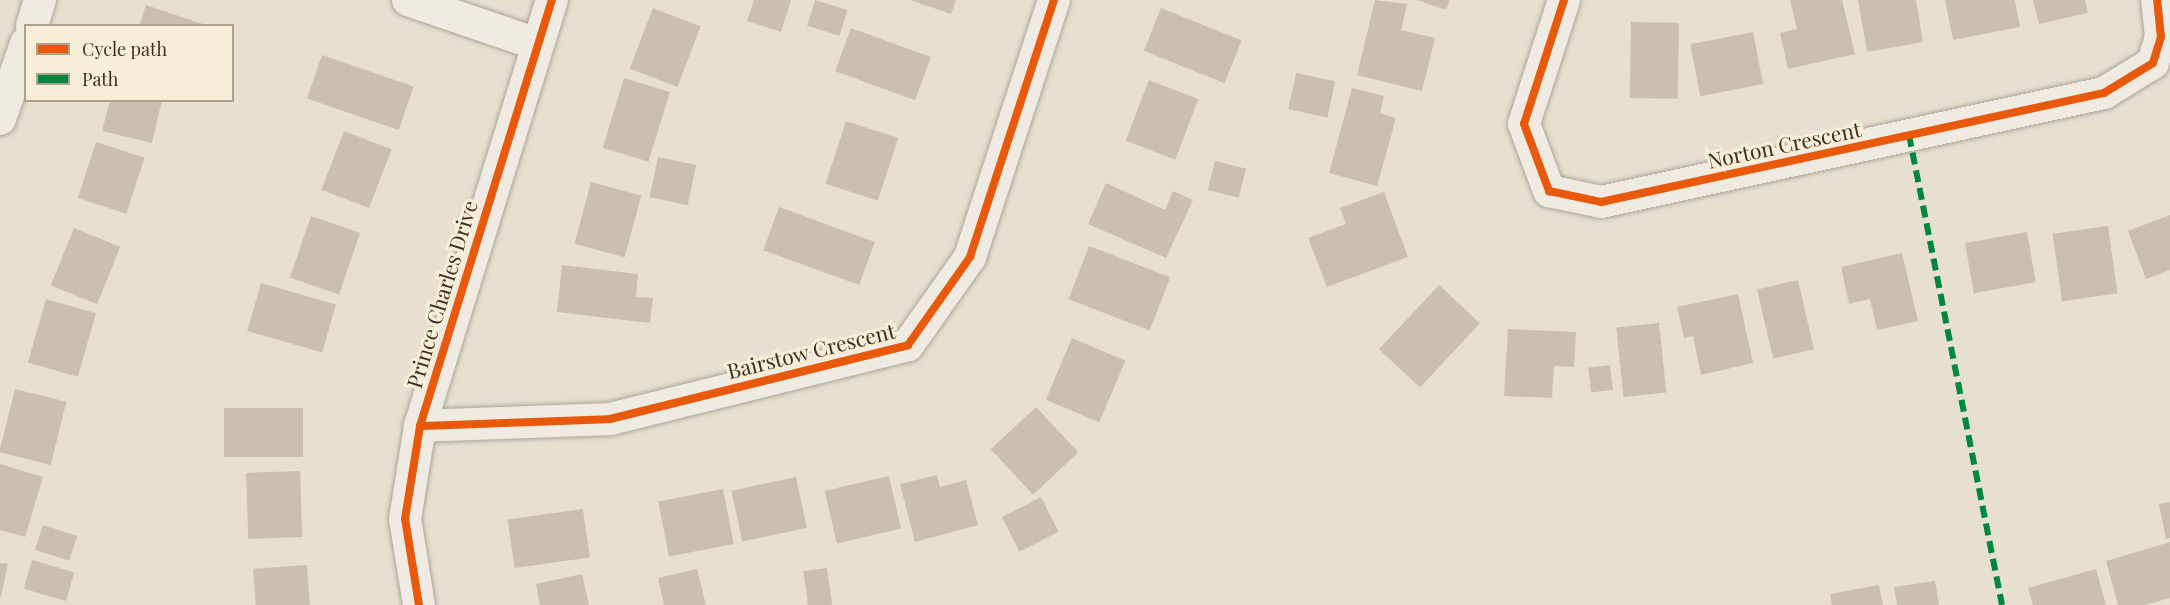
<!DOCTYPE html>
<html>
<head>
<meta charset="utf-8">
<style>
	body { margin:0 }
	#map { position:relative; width:2170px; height:605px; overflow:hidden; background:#e7e0d1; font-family:"Playfair Display",serif }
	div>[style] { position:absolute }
	.building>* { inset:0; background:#cbbfb2; transform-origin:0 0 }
	.roads { filter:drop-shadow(0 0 2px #ada599) drop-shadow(0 0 2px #ada599) }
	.minor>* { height:32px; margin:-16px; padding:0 16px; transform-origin:16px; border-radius:16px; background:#efebe3 }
	.quiet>* { height:6px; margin-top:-3px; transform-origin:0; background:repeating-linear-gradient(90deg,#00873e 0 12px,transparent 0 18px) }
	.cycleway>* { height:8px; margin:-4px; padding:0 4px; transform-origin:4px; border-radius:4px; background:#e8590c }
	span { translate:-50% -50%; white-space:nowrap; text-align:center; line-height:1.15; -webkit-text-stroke:6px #f7eed8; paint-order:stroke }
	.street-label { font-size:21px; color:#3d2e20 }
	.legend { position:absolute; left:24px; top:24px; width:210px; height:78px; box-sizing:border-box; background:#f7eed8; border:2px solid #ada18e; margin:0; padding:8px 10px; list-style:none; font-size:18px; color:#3d2e20 }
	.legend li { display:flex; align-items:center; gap:12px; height:30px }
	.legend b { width:30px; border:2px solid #ada18e }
</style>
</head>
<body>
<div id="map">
	<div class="building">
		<i style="clip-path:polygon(754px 0,791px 0,781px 32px,747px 21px)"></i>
		<i style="left:815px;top:0;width:34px;height:27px;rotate:17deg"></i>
		<i style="clip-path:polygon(910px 0,956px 0,951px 14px)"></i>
		<i style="clip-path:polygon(1375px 0,1407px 4px,1401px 30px,1435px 38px,1422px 91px,1357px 75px)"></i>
		<i style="clip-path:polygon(1417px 0,1450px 0,1446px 10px)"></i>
		<i style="clip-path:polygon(1790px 0,1842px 0,1855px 54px,1788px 69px,1780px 33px,1797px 29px)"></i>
		<i style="clip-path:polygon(1858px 0,1916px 0,1923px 42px,1867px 52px)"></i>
		<i style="clip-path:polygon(1945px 0,2015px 0,2020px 27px,1953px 40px)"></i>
		<i style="clip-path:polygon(2033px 0,2085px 0,2088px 13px,2039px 24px)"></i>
		<i style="clip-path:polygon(146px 5px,206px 25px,206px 26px,139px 26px)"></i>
		<i style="left:653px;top:8px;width:51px;height:65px;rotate:21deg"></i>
		<i style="left:1161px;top:8px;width:87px;height:46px;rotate:22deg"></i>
		<i style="left:1631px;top:22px;width:48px;height:76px;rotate:1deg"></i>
		<i style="left:851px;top:28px;width:85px;height:46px;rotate:20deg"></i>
		<i style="left:1753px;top:32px;width:53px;height:64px;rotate:79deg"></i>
		<i style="left:322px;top:55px;width:97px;height:46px;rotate:19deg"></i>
		<i style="left:1296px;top:73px;width:40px;height:37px;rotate:12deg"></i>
		<i style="left:624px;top:78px;width:48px;height:73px;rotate:17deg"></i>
		<i style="left:1149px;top:80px;width:53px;height:65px;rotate:21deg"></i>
		<i style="clip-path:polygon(1352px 88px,1384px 96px,1380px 113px,1396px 118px,1377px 186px,1329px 173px)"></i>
		<i style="clip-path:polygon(110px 100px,162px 100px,152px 143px,102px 131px)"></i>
		<i style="left:846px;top:121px;width:55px;height:66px;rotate:18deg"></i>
		<i style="left:344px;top:131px;width:51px;height:63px;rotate:21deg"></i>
		<i style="left:96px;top:142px;width:51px;height:59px;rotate:18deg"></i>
		<i style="left:658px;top:157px;width:39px;height:41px;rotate:12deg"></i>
		<i style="left:1215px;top:161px;width:32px;height:30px;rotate:14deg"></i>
		<i style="left:591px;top:182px;width:52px;height:64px;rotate:15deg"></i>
		<i style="clip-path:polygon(1106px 183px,1165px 210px,1173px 191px,1193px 200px,1166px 258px,1088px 224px)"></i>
		<i style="clip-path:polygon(1384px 192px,1408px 257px,1327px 287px,1308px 238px,1346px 224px,1340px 208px)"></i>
		<i style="left:779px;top:207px;width:102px;height:46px;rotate:20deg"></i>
		<i style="clip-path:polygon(2170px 215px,2170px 270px,2146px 279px,2128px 231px)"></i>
		<i style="left:311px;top:216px;width:52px;height:65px;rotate:19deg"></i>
		<i style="left:2108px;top:226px;width:68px;height:56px;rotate:82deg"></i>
		<i style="left:74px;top:228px;width:50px;height:62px;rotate:22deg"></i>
		<i style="left:2027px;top:232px;width:51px;height:63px;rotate:80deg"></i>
		<i style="left:1089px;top:246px;width:87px;height:57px;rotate:21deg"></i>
		<i style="clip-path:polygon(1902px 253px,1918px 321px,1877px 330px,1870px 299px,1849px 304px,1841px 267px)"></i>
		<i style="clip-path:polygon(562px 265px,638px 274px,636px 297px,653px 298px,650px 323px,557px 312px)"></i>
		<i style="left:1798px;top:280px;width:71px;height:42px;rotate:77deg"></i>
		<i style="left:261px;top:283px;width:78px;height:50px;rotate:16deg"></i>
		<i style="left:1439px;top:285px;width:56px;height:88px;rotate:43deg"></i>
		<i style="clip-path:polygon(1738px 294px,1753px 363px,1701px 375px,1693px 336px,1684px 338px,1677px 307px)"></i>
		<i style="left:46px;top:299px;width:52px;height:66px;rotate:16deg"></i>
		<i style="left:1659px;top:323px;width:70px;height:43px;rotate:84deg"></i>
		<i style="clip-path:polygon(1508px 329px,1576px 332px,1574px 367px,1554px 366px,1552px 398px,1504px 396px)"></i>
		<i style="left:1072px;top:338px;width:58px;height:67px;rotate:23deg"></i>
		<i style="left:1610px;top:365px;width:25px;height:22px;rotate:83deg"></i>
		<i style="left:15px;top:389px;width:53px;height:65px;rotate:14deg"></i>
		<i style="left:1036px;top:407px;width:62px;height:62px;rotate:47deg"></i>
		<i style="left:224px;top:408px;width:79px;height:49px"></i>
		<i style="clip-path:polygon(0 464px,43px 477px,25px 537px,0 530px)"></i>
		<i style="left:300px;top:471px;width:66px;height:54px;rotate:88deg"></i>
		<i style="clip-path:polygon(937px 475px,940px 487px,966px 480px,978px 525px,915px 542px,900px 484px)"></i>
		<i style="left:889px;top:476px;width:54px;height:66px;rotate:77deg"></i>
		<i style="left:796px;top:477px;width:52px;height:66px;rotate:78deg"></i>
		<i style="left:723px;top:489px;width:56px;height:66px;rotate:79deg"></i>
		<i style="left:1041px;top:497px;width:39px;height:44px;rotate:63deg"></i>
		<i style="clip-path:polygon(2170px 502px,2170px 538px,2166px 539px,2159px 504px)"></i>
		<i style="left:583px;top:509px;width:49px;height:76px;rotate:82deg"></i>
		<i style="left:43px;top:525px;width:36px;height:26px;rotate:18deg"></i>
		<i style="clip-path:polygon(2170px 542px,2170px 598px,2145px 605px,2118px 605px,2106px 561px)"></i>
		<i style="left:32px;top:560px;width:44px;height:30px;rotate:16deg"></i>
		<i style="clip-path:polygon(0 563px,8px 564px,1px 597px,0 597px)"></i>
		<i style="left:307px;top:565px;width:40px;height:54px;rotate:86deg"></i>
		<i style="left:827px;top:568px;width:37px;height:24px;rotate:82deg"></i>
		<i style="clip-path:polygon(697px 569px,706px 605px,664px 605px,658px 578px)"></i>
		<i style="clip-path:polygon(2096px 569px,2106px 605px,2033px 605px,2028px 588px)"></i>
		<i style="clip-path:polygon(582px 574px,589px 605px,540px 605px,536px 584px)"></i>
		<i style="clip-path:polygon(1935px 581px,1939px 605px,1897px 605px,1894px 587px)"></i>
		<i style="clip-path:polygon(1879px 585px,1883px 605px,1832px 605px,1830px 594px)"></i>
	</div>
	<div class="roads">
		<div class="minor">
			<i style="left:408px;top:0;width:136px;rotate:18.8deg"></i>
			<i style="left:1564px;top:0;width:130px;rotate:107.9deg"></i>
			<i style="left:1524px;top:124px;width:72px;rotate:69.5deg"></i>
			<i style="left:1549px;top:191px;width:53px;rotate:11.9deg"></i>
			<i style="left:1601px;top:202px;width:515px;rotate:-12.23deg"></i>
			<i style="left:2104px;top:93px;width:57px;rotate:-31.5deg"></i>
			<i style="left:2153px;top:63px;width:27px;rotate:-73deg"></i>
			<i style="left:2161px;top:37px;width:37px;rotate:-96deg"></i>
			<i style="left:32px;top:26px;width:27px;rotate:-73deg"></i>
			<i style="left:0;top:119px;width:80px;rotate:-71.1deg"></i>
			<i style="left:420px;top:426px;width:190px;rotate:-2.1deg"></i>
			<i style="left:610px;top:419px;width:307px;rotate:-13.9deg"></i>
			<i style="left:908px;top:345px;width:108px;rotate:-54.8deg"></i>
			<i style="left:970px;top:257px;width:270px;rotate:-71.9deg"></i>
			<i style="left:419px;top:605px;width:87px;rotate:-99.2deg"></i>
			<i style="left:405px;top:519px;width:94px;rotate:-80.8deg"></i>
			<i style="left:420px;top:426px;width:446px;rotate:-72.8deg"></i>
		</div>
	</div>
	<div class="quiet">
		<i style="left:1909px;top:135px;width:479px;rotate:78.8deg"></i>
	</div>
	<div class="cycleway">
		<i style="left:1564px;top:0;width:130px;rotate:107.9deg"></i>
		<i style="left:1524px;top:124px;width:72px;rotate:69.5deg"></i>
		<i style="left:1549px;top:191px;width:53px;rotate:11.9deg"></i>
		<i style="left:1601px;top:202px;width:515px;rotate:-12.23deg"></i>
		<i style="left:2104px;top:93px;width:57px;rotate:-31.5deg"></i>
		<i style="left:2153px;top:63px;width:27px;rotate:-73deg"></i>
		<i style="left:2161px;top:37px;width:37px;rotate:-96deg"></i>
		<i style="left:420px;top:426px;width:190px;rotate:-2.1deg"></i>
		<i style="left:610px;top:419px;width:307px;rotate:-13.9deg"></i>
		<i style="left:908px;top:345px;width:108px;rotate:-54.8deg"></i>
		<i style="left:970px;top:257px;width:270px;rotate:-71.9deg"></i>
		<i style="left:419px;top:605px;width:87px;rotate:-99.2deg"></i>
		<i style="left:405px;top:519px;width:94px;rotate:-80.8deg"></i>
		<i style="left:420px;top:426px;width:446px;rotate:-72.8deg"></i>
	</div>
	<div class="street-label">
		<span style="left:1784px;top:144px;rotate:-12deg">Norton Crescent</span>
		<span style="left:441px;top:294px;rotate:-73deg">Prince Charles Drive</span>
		<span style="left:811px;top:350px;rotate:-14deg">Bairstow Crescent</span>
	</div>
	<ul class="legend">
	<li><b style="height:8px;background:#e8590c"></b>Cycle path</li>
	<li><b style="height:8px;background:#00873e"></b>Path</li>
	</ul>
</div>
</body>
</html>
